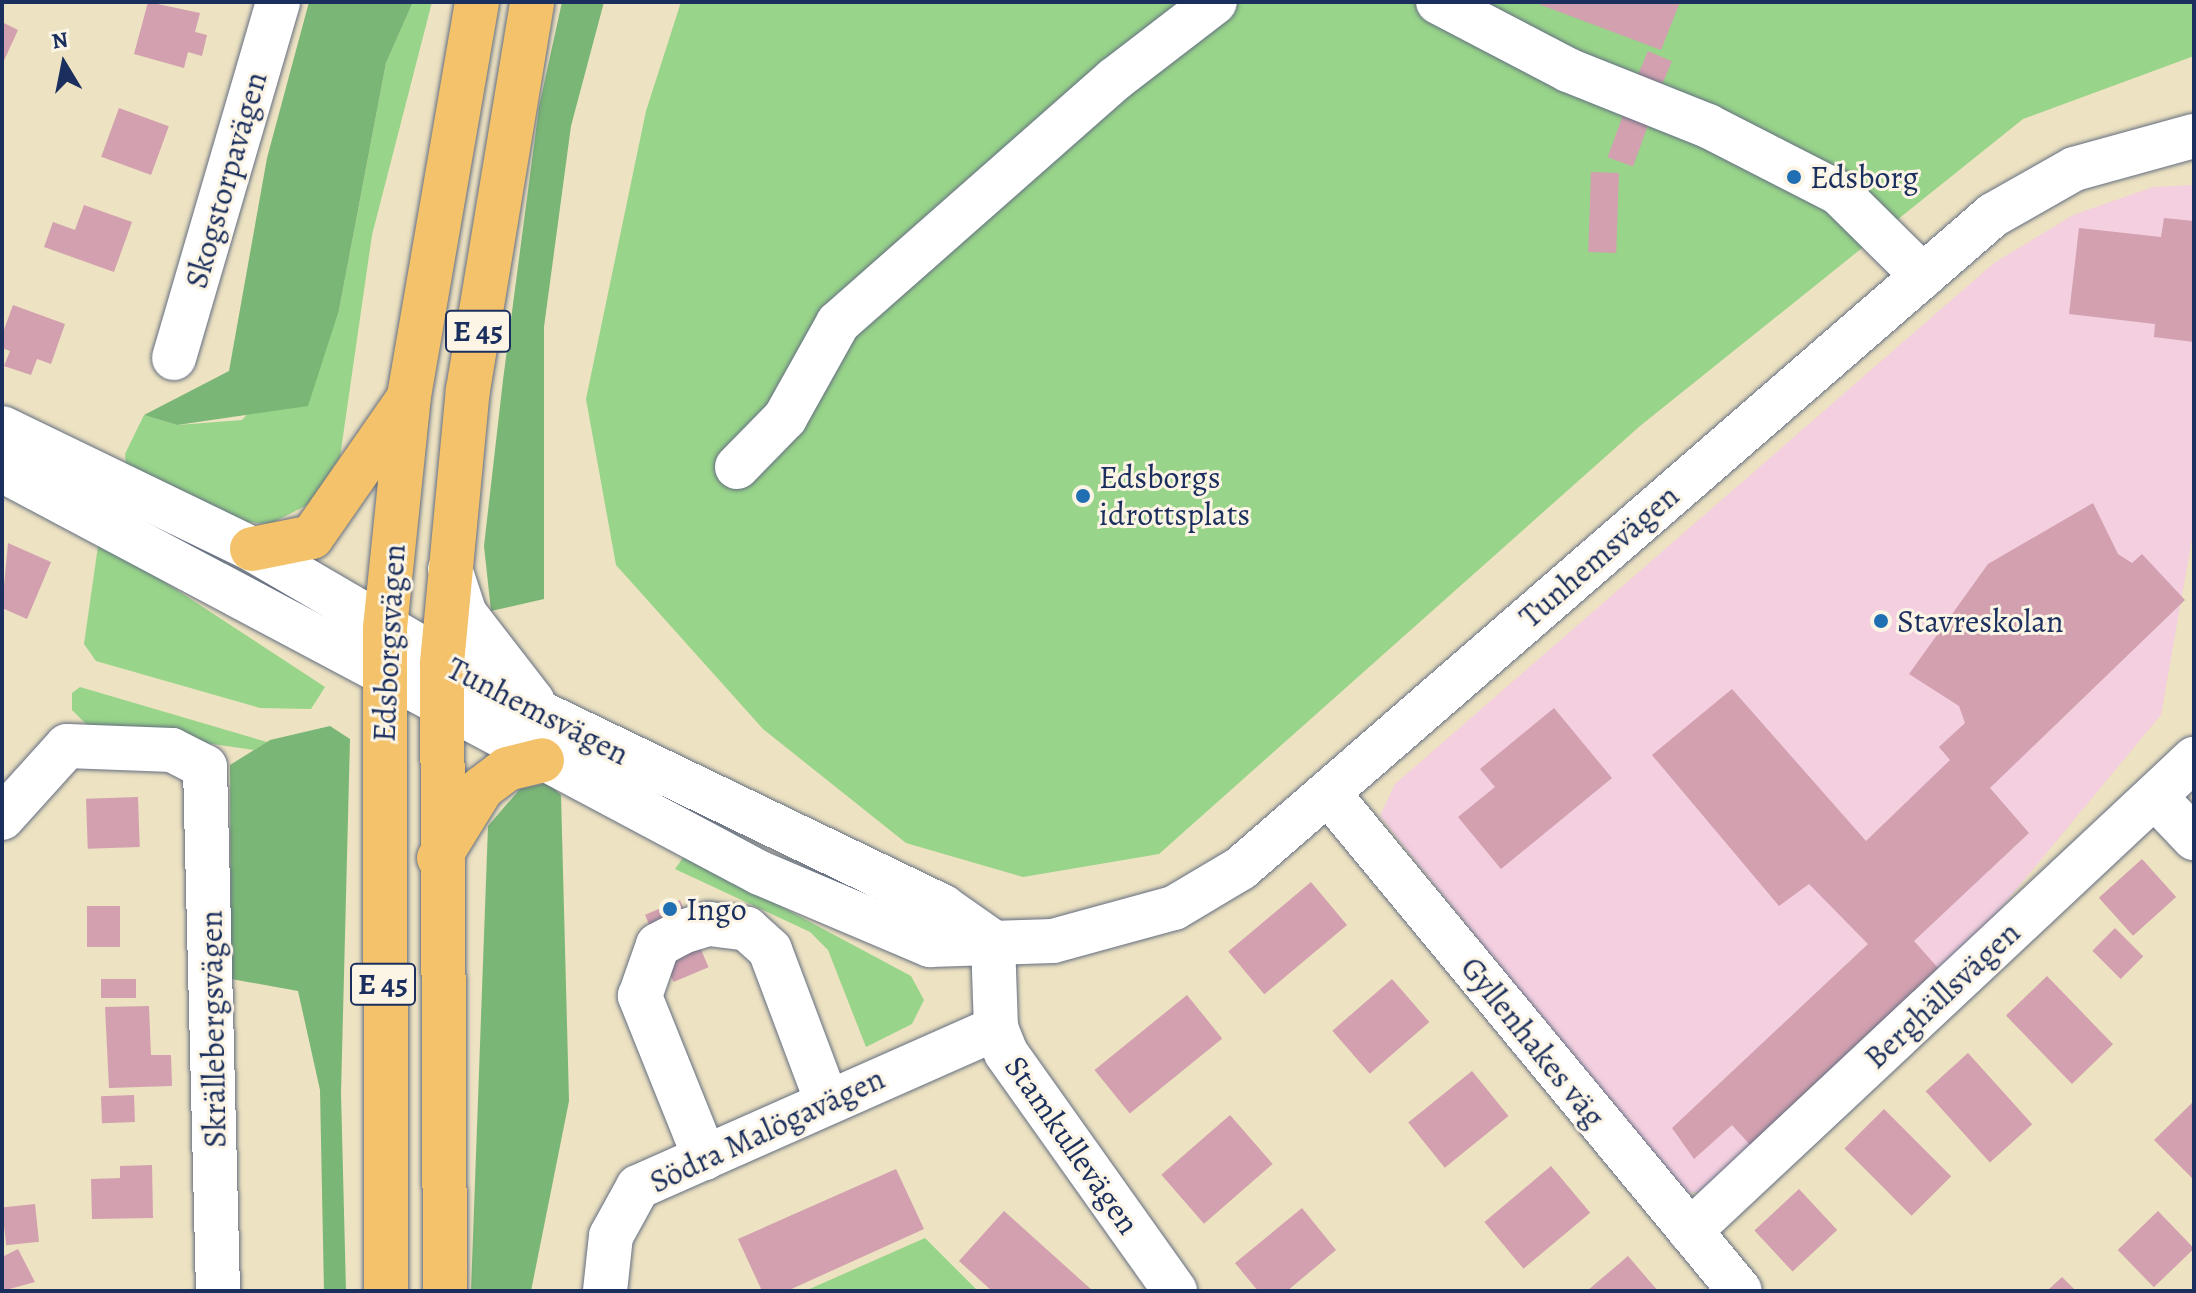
<!DOCTYPE html>
<html>
<head>
<meta charset="utf-8">
<style>
	body { margin:0 }
	#map { position:relative; width:2196px; height:1293px; overflow:hidden; background:#ede2c1; font-family:Alegreya,serif }
	div>[style] { position:absolute }
	.built>* { inset:0; background:#f3cfdf }
	.green>* { inset:0; background:#98d489 }
	.forest>* { inset:0; background:#7ab675 }
	.building>* { inset:0; background:#d2a0af; transform-origin:0 0 }
	.roads { filter:drop-shadow(0 0 2px #646e81) drop-shadow(0 0 2px #646e81) }
	.minor>* { height:44px; margin:-22px; padding:0 22px; transform-origin:22px; border-radius:22px; background:#fff }
	.highway>* { height:44px; margin:-22px; padding:0 22px; transform-origin:22px; border-radius:22px; background:#f3c26a }
	.dots>* { width:22px; height:22px; translate:-50% -50%; box-sizing:border-box; border:4px solid #fcf5e5; border-radius:50% }
	span { translate:-50% -50%; white-space:nowrap; text-align:center; line-height:1.15; -webkit-text-stroke:6px #fcf5e5; paint-order:stroke }
	.shield-label span { padding:2px 6px; background:#fcf5e5; border:2px solid; border-radius:6px; -webkit-text-stroke-width:0 }
	.shield-label { font-size:30px; color:#1b2f5e; font-weight:700 }
	.poi-label { font-size:32px; color:#1b2f5e }
	.left { translate:0 -50%; text-align:left }
	.street-label { font-size:32px; color:#1b2f5e }
	.frame { position:absolute; inset:0; border:4px solid #1b2f5e; pointer-events:none }
	.north { position:absolute; left:24px; top:24px; width:80px; height:80px; -webkit-text-stroke:6px #fcf5e5; paint-order:stroke; rotate:350deg; font-size:22px; font-weight:700; line-height:32px; text-align:center; color:#1b2f5e }
	.north::after { content:''; display:block; margin:auto; width:28px; height:36px; background:#1b2f5e; clip-path:polygon(50% 0,100% 100%,50% 72%,0 100%) }
</style>
</head>
<body>
<div id="map">
	<div class="built">
		<i style="clip-path:polygon(2194px 185px,2194px 527px,2161px 715px,1951px 968px,1700px 1192px,1681px 1193px,1380px 816px,1395px 784px,1994px 263px,2073px 215px,2153px 187px)"></i>
	</div>
	<div class="green">
		<i style="clip-path:polygon(413px 2px,432px 2px,372px 235px,340px 457px,309px 504px,270px 524px,246px 522px,126px 464px,125px 454px,144px 415px,177px 425px,242px 420px,339px 310px,386px 63px)"></i>
		<i style="clip-path:polygon(681px 2px,2194px 2px,2194px 56px,2023px 119px,1640px 426px,1159px 854px,1023px 877px,906px 843px,763px 729px,616px 565px,586px 399px,646px 111px)"></i>
		<i style="clip-path:polygon(99px 539px,325px 687px,311px 709px,260px 708px,96px 661px,84px 644px)"></i>
		<i style="clip-path:polygon(80px 687px,267px 742px,254px 750px,88px 726px,72px 710px,72px 693px)"></i>
		<i style="clip-path:polygon(685px 855px,911px 976px,924px 1000px,912px 1024px,866px 1047px,828px 950px,810px 932px,675px 869px)"></i>
		<i style="clip-path:polygon(925px 1238px,978px 1291px,805px 1291px)"></i>
	</div>
	<div class="forest">
		<i style="clip-path:polygon(309px 2px,413px 2px,386px 63px,339px 310px,308px 406px,177px 425px,144px 415px,229px 371px,267px 158px)"></i>
		<i style="clip-path:polygon(562px 2px,604px 2px,571px 126px,544px 327px,544px 599px,491px 611px,484px 546px,503px 380px,539px 107px)"></i>
		<i style="clip-path:polygon(330px 726px,350px 739px,341px 1093px,346px 1291px,324px 1291px,320px 1090px,298px 991px,231px 979px,230px 765px,270px 740px)"></i>
		<i style="clip-path:polygon(547px 783px,561px 795px,569px 1101px,531px 1291px,471px 1291px,488px 826px,520px 789px)"></i>
	</div>
	<div class="building">
		<i style="clip-path:polygon(148px 2px,200px 13px,195px 32px,207px 35px,202px 56px,188px 52px,184px 68px,134px 54px)"></i>
		<i style="clip-path:polygon(1533px 2px,1680px 2px,1661px 50px)"></i>
		<i style="clip-path:polygon(2px 22px,18px 30px,2px 65px)"></i>
		<i style="left:1648px;top:51px;width:26px;height:44px;rotate:23deg"></i>
		<i style="left:119px;top:108px;width:53px;height:52px;rotate:20deg"></i>
		<i style="left:1623px;top:115px;width:27px;height:45px;rotate:20deg"></i>
		<i style="left:1591px;top:172px;width:28px;height:80px;rotate:2deg"></i>
		<i style="clip-path:polygon(84px 205px,132px 222px,114px 272px,44px 247px,53px 222px,75px 230px)"></i>
		<i style="clip-path:polygon(2164px 218px,2194px 221px,2194px 342px,2154px 337px,2155px 324px,2069px 314px,2079px 228px,2161px 237px)"></i>
		<i style="clip-path:polygon(13px 305px,65px 324px,51px 364px,37px 359px,31px 375px,4px 366px,10px 351px,2px 348px,2px 335px)"></i>
		<i style="clip-path:polygon(2093px 503px,2118px 554px,2132px 563px,2142px 554px,2185px 600px,1990px 788px,2029px 833px,1914px 941px,1939px 969px,1751px 1146px,1732px 1125px,1694px 1159px,1672px 1128px,1868px 944px,1809px 884px,1779px 906px,1652px 755px,1732px 689px,1866px 841px,1950px 760px,1939px 747px,1965px 723px,1959px 706px,1909px 674px,1988px 564px)"></i>
		<i style="clip-path:polygon(8px 543px,51px 562px,27px 619px,2px 608px)"></i>
		<i style="clip-path:polygon(1554px 708px,1612px 778px,1501px 869px,1458px 817px,1495px 787px,1480px 769px)"></i>
		<i style="left:138px;top:797px;width:50px;height:52px;rotate:88deg"></i>
		<i style="left:2142px;top:859px;width:51px;height:58px;rotate:48deg"></i>
		<i style="left:1311px;top:882px;width:56px;height:108px;rotate:50deg"></i>
		<i style="left:680px;top:900px;width:73px;height:38px;rotate:67deg"></i>
		<i style="left:87px;top:906px;width:33px;height:41px"></i>
		<i style="left:2115px;top:928px;width:40px;height:32px;rotate:45deg"></i>
		<i style="left:2047px;top:976px;width:95px;height:57px;rotate:46deg"></i>
		<i style="left:101px;top:979px;width:35px;height:19px"></i>
		<i style="left:1392px;top:979px;width:57px;height:79px;rotate:49deg"></i>
		<i style="left:1187px;top:995px;width:56px;height:119px;rotate:51deg"></i>
		<i style="clip-path:polygon(149px 1006px,151px 1055px,171px 1055px,172px 1086px,109px 1088px,105px 1007px)"></i>
		<i style="left:1968px;top:1053px;width:96px;height:57px;rotate:48deg"></i>
		<i style="left:1472px;top:1071px;width:58px;height:82px;rotate:51deg"></i>
		<i style="left:134px;top:1095px;width:27px;height:33px;rotate:88deg"></i>
		<i style="clip-path:polygon(2194px 1101px,2194px 1180px,2154px 1140px)"></i>
		<i style="left:1884px;top:1109px;width:95px;height:56px;rotate:45deg"></i>
		<i style="left:1230px;top:1115px;width:65px;height:91px;rotate:49deg"></i>
		<i style="clip-path:polygon(152px 1165px,153px 1218px,92px 1219px,91px 1179px,120px 1178px,120px 1166px)"></i>
		<i style="left:1551px;top:1166px;width:61px;height:87px;rotate:50deg"></i>
		<i style="clip-path:polygon(896px 1169px,924px 1229px,787px 1291px,762px 1291px,738px 1239px)"></i>
		<i style="left:1799px;top:1189px;width:56px;height:61px;rotate:47deg"></i>
		<i style="left:35px;top:1204px;width:38px;height:33px;rotate:84deg"></i>
		<i style="clip-path:polygon(1302px 1208px,1336px 1250px,1287px 1291px,1258px 1291px,1235px 1263px)"></i>
		<i style="clip-path:polygon(1004px 1211px,1093px 1291px,992px 1291px,959px 1261px)"></i>
		<i style="left:2158px;top:1211px;width:52px;height:56px;rotate:46deg"></i>
		<i style="clip-path:polygon(18px 1249px,35px 1282px,2px 1291px,2px 1257px)"></i>
		<i style="clip-path:polygon(1628px 1256px,1658px 1291px,1587px 1291px)"></i>
		<i style="clip-path:polygon(2062px 1277px,2076px 1291px,2047px 1291px)"></i>
	</div>
	<div class="roads">
		<div class="minor">
			<i style="left:1438px;top:2px;width:147px;rotate:27.6deg"></i>
			<i style="left:1568px;top:70px;width:151px;rotate:21.8deg"></i>
			<i style="left:1708px;top:126px;width:147px;rotate:27.1deg"></i>
			<i style="left:1839px;top:193px;width:118px;rotate:44.7deg"></i>
			<i style="left:174px;top:358px;width:371px;rotate:-73.7deg"></i>
			<i style="left:2px;top:428px;width:278px;rotate:25.8deg"></i>
			<i style="left:252px;top:549px;width:279px;rotate:30.3deg"></i>
			<i style="left:493px;top:690px;width:500px;rotate:25.7deg"></i>
			<i style="left:943px;top:907px;width:61px;rotate:35deg"></i>
			<i style="left:737px;top:467px;width:69px;rotate:-45.6deg"></i>
			<i style="left:785px;top:418px;width:109px;rotate:-60.8deg"></i>
			<i style="left:838px;top:323px;width:369px;rotate:-41.4deg"></i>
			<i style="left:1115px;top:79px;width:126px;rotate:-37.6deg"></i>
			<i style="left:2px;top:470px;width:858px;rotate:28deg"></i>
			<i style="left:760px;top:873px;width:185px;rotate:23deg"></i>
			<i style="left:930px;top:945px;width:123px;rotate:-1.9deg"></i>
			<i style="left:1053px;top:941px;width:125px;rotate:-15.3deg"></i>
			<i style="left:1174px;top:908px;width:78px;rotate:-30.8deg"></i>
			<i style="left:1241px;top:868px;width:996px;rotate:-40.97deg"></i>
			<i style="left:1993px;top:215px;width:93px;rotate:-29.6deg"></i>
			<i style="left:2074px;top:169px;width:124px;rotate:-15.4deg"></i>
			<i style="left:450px;top:569px;width:47px;rotate:71.6deg"></i>
			<i style="left:465px;top:614px;width:111px;rotate:52.3deg"></i>
			<i style="left:1328px;top:793px;width:646px;rotate:50.4deg"></i>
			<i style="left:2155px;top:797px;width:57px;rotate:46.4deg"></i>
			<i style="left:2px;top:818px;width:97px;rotate:-47.9deg"></i>
			<i style="left:67px;top:746px;width:105px;rotate:2.2deg"></i>
			<i style="left:172px;top:750px;width:37px;rotate:27deg"></i>
			<i style="left:205px;top:767px;width:524px;rotate:88.58deg"></i>
			<i style="left:993px;top:942px;width:86px;rotate:88deg"></i>
			<i style="left:996px;top:1028px;width:27px;rotate:68deg"></i>
			<i style="left:1006px;top:1053px;width:292px;rotate:54.6deg"></i>
			<i style="left:705px;top:1158px;width:175px;rotate:-111.9deg"></i>
			<i style="left:640px;top:996px;width:54px;rotate:-70.6deg"></i>
			<i style="left:658px;top:945px;width:27px;rotate:-28deg"></i>
			<i style="left:682px;top:932px;width:28px;rotate:-17deg"></i>
			<i style="left:709px;top:924px;width:38px;rotate:7deg"></i>
			<i style="left:747px;top:929px;width:31px;rotate:42deg"></i>
			<i style="left:770px;top:950px;width:162px;rotate:69.4deg"></i>
			<i style="left:1690px;top:1231px;width:691px;rotate:-43.12deg"></i>
			<i style="left:605px;top:1291px;width:55px;rotate:-83.8deg"></i>
			<i style="left:611px;top:1236px;width:56px;rotate:-61.1deg"></i>
			<i style="left:638px;top:1187px;width:392px;rotate:-23.9deg"></i>
		</div>
		<div class="highway">
			<i style="left:252px;top:549px;width:61px;rotate:-11.3deg"></i>
			<i style="left:312px;top:537px;width:165px;rotate:-55.2deg"></i>
			<i style="left:439px;top:858px;width:82px;rotate:-58.4deg"></i>
			<i style="left:482px;top:788px;width:31px;rotate:-37deg"></i>
			<i style="left:507px;top:769px;width:36px;rotate:-14deg"></i>
			<i style="left:386px;top:1291px;width:663px;rotate:-90.09deg"></i>
			<i style="left:385px;top:628px;width:233px;rotate:-84.1deg"></i>
			<i style="left:409px;top:396px;width:400px;rotate:-80.2deg"></i>
			<i style="left:445px;top:1291px;width:628px;rotate:-90.27deg"></i>
			<i style="left:442px;top:663px;width:274px;rotate:-84.6deg"></i>
			<i style="left:468px;top:390px;width:393px;rotate:-80.6deg"></i>
		</div>
	</div>
	<div class="dots">
		<i style="left:1794px;top:177px;background:#1f6fb2"></i>
		<i style="left:1083px;top:496px;background:#1f6fb2"></i>
		<i style="left:1881px;top:621px;background:#1f6fb2"></i>
		<i style="left:670px;top:909px;background:#1f6fb2"></i>
	</div>
	<div class="shield-label">
		<span style="left:478px;top:331px">E 45</span>
		<span style="left:383px;top:984px">E 45</span>
	</div>
	<div class="poi-label">
		<span class="left" style="left:1810px;top:177px">Edsborg</span>
		<span class="left" style="left:1099px;top:496px">Edsborgs<br>idrottsplats</span>
		<span class="left" style="left:1897px;top:621px">Stavreskolan</span>
		<span class="left" style="left:686px;top:909px">Ingo</span>
	</div>
	<div class="street-label">
		<span style="left:226px;top:180px;rotate:-74deg">Skogstorpavägen</span>
		<span style="left:1599px;top:556px;rotate:-41deg">Tunhemsvägen</span>
		<span style="left:389px;top:643px;rotate:-87deg">Edsborgsvägen</span>
		<span style="left:538px;top:711px;rotate:27deg">Tunhemsvägen</span>
		<span style="left:1942px;top:995px;rotate:-43deg">Berghällsvägen</span>
		<span style="left:213px;top:1029px;rotate:-91deg">Skrällebergsvägen</span>
		<span style="left:1533px;top:1042px;rotate:51deg">Gyllenhakes väg</span>
		<span style="left:767px;top:1130px;rotate:-25deg">Södra Malögavägen</span>
		<span style="left:1072px;top:1145px;rotate:55deg">Stamkullevägen</span>
	</div>
	<div class="frame"></div>
	<div class="north">N</div>
</div>
</body>
</html>
